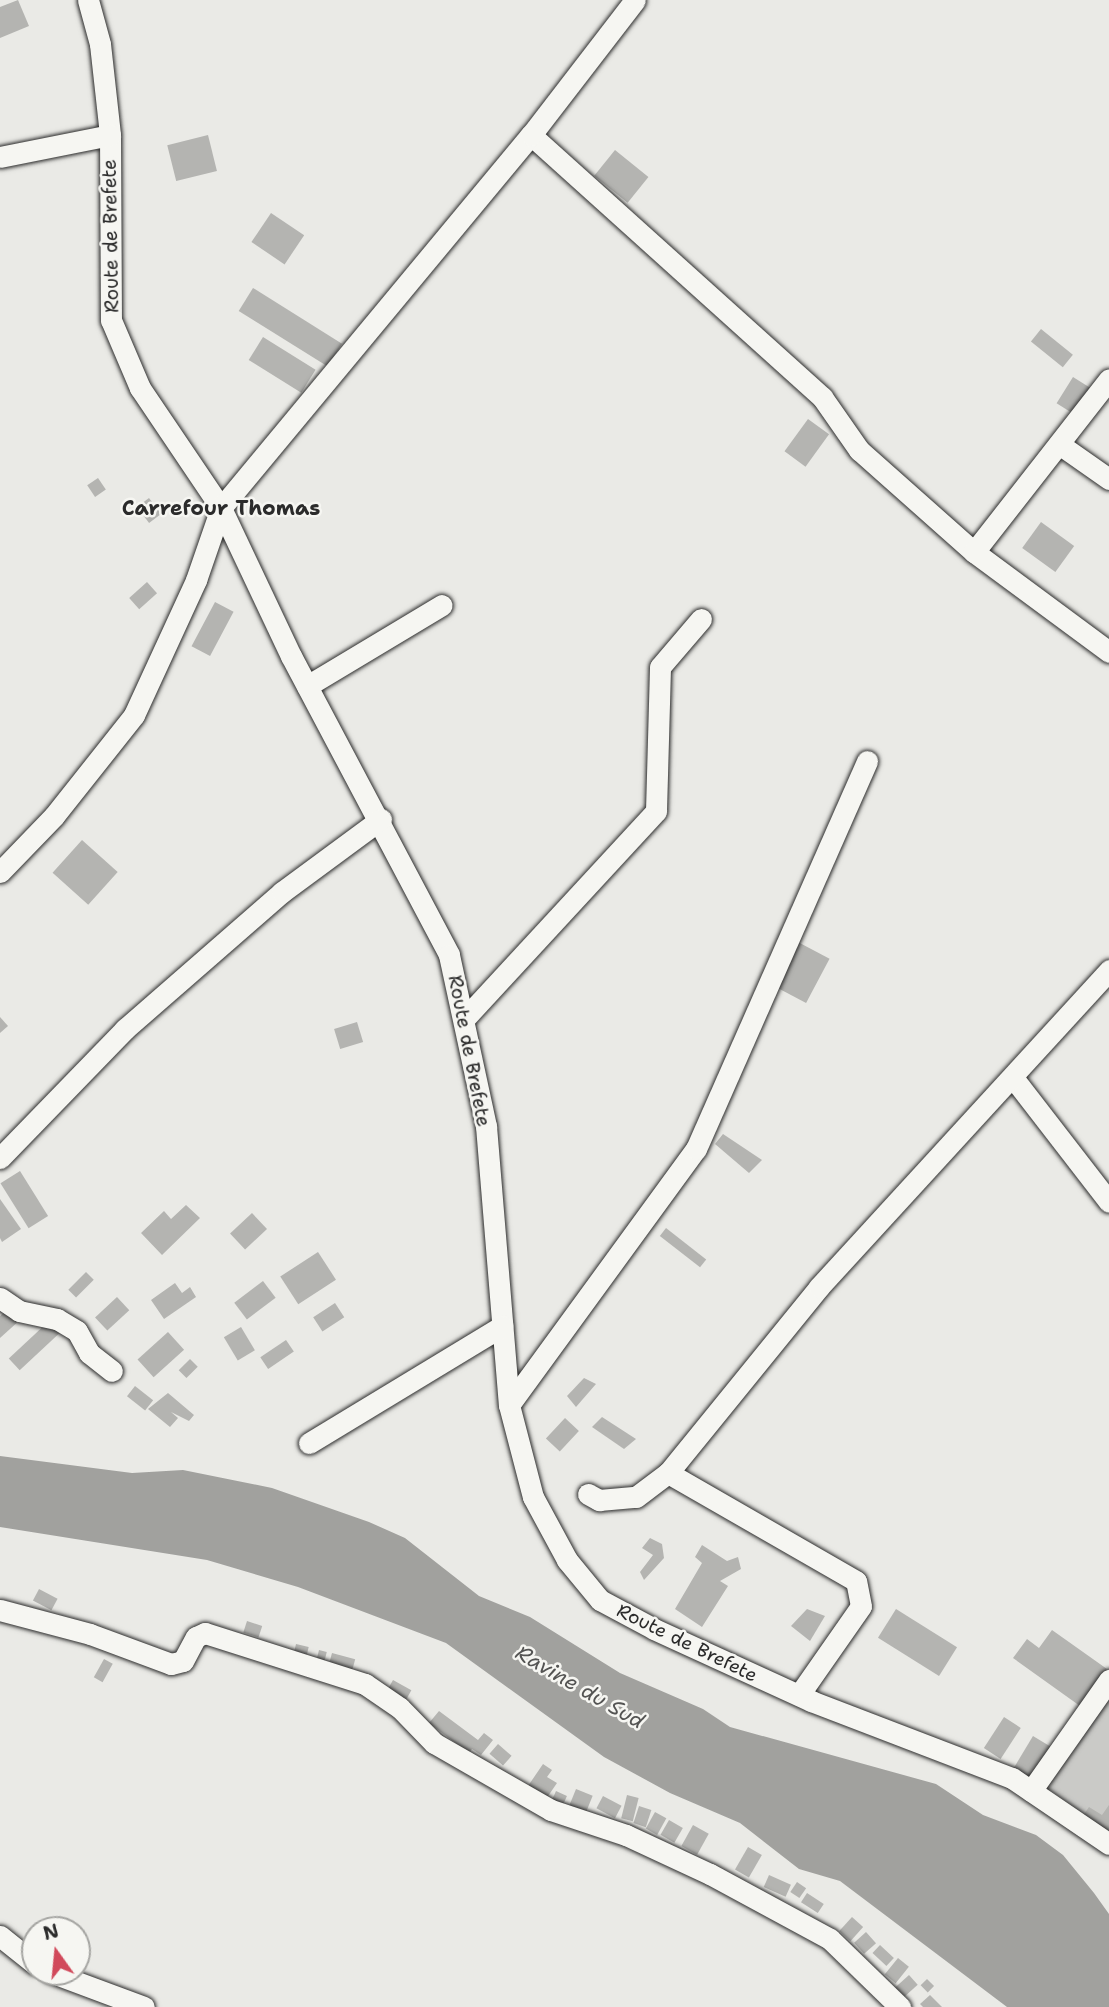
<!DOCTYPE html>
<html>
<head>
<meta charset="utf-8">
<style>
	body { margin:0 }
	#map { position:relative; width:1109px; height:2007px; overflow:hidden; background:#eaeae6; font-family:"Shantell Sans",sans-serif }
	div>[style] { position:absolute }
	.green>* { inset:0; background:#cacac7 }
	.water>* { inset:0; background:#a1a19e }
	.building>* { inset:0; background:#b4b4b1; transform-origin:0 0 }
	.roads { filter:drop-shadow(0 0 2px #2b2b2b) drop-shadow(0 0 2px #2b2b2b) }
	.minor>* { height:21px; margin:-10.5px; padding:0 10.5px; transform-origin:10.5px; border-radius:10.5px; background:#f6f6f2 }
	span { translate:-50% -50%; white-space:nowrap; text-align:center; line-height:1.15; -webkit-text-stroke:5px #f6f6f2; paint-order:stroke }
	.street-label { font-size:19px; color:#2b2b2b }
	.neighbourhood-label { font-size:21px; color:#2b2b2b; font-weight:700 }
	.water-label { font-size:21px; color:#545453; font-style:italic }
	.north { position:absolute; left:21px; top:1916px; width:70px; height:70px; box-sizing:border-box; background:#f6f6f2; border:2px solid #a5a5a2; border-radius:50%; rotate:345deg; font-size:19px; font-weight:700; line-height:28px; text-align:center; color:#2b2b2b }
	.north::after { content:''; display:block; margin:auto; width:24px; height:32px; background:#d1495b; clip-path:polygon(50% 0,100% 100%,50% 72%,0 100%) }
</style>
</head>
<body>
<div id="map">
	<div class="green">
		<i style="clip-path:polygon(1109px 1699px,1109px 1832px,1047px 1788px)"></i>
	</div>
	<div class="water">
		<i style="clip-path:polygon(0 1456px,132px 1473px,183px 1470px,272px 1488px,369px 1522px,405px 1538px,479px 1596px,530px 1617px,620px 1673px,703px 1709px,730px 1727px,936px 1784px,983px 1815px,1036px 1835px,1063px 1855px,1094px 1893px,1109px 1914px,1109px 2007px,1007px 2007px,840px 1881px,799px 1869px,740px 1823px,670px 1793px,604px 1757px,446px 1643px,298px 1587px,207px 1560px,0 1527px)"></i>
	</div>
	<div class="building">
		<i style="clip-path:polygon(18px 0,29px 26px,0 38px,0 7px)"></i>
		<i style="left:208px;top:135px;width:37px;height:42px;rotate:76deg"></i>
		<i style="left:615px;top:150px;width:43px;height:33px;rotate:39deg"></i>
		<i style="left:271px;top:213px;width:40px;height:35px;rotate:34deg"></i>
		<i style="left:253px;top:288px;width:105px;height:27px;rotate:32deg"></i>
		<i style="left:1041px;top:329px;width:41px;height:16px;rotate:39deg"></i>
		<i style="left:263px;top:337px;width:62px;height:27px;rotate:32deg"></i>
		<i style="left:1073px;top:377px;width:38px;height:31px;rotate:32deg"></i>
		<i style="left:808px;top:419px;width:26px;height:40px;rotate:36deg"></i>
		<i style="left:98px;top:478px;width:14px;height:13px;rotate:56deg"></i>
		<i style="left:149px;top:498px;width:20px;height:15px;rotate:53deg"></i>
		<i style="left:1041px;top:522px;width:41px;height:32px;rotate:36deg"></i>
		<i style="left:147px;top:582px;width:15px;height:24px;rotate:48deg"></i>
		<i style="left:215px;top:602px;width:21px;height:50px;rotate:28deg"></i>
		<i style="left:82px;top:840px;width:48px;height:44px;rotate:42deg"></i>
		<i style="left:796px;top:941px;width:38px;height:50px;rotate:28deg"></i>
		<i style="clip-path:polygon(0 1017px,8px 1026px,0 1033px)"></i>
		<i style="left:357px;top:1022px;width:21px;height:24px;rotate:73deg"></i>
		<i style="clip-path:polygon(723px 1134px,762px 1160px,749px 1173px,715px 1144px)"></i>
		<i style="left:20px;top:1171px;width:53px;height:23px;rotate:58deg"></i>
		<i style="clip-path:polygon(0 1199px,21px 1229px,2px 1242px,0 1238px)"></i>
		<i style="clip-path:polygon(186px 1205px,200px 1218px,162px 1255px,141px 1233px,164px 1211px,171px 1219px)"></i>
		<i style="left:252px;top:1213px;width:22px;height:30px;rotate:47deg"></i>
		<i style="left:666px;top:1228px;width:51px;height:10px;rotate:38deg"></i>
		<i style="left:318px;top:1252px;width:33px;height:45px;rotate:57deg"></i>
		<i style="left:86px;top:1272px;width:11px;height:25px;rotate:45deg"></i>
		<i style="left:263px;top:1281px;width:21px;height:36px;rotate:53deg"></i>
		<i style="clip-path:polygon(175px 1283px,182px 1293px,190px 1287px,196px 1297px,164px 1319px,151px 1300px)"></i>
		<i style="left:117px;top:1297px;width:18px;height:30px;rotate:47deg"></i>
		<i style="left:335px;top:1303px;width:17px;height:26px;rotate:57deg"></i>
		<i style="clip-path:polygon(9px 1308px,20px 1320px,0 1338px,0 1316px)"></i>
		<i style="left:49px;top:1321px;width:16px;height:55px;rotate:47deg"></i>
		<i style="left:241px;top:1327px;width:27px;height:20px;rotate:59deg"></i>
		<i style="left:168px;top:1332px;width:24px;height:41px;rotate:48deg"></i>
		<i style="left:286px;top:1340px;width:14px;height:31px;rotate:56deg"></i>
		<i style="left:190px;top:1359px;width:11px;height:16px;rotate:45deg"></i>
		<i style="clip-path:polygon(584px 1378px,596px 1384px,576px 1407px,567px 1396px)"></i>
		<i style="left:135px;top:1386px;width:23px;height:13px;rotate:38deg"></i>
		<i style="clip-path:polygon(168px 1393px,194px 1415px,189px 1421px,171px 1412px,178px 1418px,170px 1427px,148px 1409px)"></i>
		<i style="clip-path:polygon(602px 1417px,636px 1439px,624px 1449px,592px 1427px)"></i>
		<i style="left:565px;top:1418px;width:19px;height:28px;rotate:43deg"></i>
		<i style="clip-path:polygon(650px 1538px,662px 1544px,664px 1558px,644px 1580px,640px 1572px,653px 1555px,642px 1548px)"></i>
		<i style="clip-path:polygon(702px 1545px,727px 1561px,738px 1557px,741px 1569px,720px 1581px,728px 1586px,702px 1627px,675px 1609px,702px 1563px,695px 1557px)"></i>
		<i style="left:39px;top:1589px;width:21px;height:13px;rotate:28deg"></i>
		<i style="clip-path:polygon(807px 1609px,825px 1616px,810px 1641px,791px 1626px)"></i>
		<i style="left:896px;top:1609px;width:72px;height:34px;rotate:32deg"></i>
		<i style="left:247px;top:1621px;width:16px;height:12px;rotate:18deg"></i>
		<i style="clip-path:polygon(1052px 1630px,1107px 1669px,1080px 1706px,1013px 1658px,1027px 1639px,1039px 1648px)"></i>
		<i style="left:296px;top:1644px;width:13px;height:13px;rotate:13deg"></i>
		<i style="left:319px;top:1650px;width:8px;height:9px;rotate:14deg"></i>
		<i style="left:332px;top:1653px;width:24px;height:13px;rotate:15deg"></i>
		<i style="left:104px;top:1659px;width:10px;height:21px;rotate:29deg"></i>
		<i style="left:393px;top:1680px;width:21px;height:14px;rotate:29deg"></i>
		<i style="clip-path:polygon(439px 1711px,478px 1740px,484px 1733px,493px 1740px,481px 1755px,472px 1749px,469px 1753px,429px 1723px)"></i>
		<i style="left:1004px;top:1717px;width:20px;height:37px;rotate:33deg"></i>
		<i style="left:1033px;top:1736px;width:29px;height:46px;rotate:31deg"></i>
		<i style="left:498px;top:1744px;width:18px;height:13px;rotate:41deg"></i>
		<i style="clip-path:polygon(543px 1764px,552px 1770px,547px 1777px,557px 1783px,546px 1799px,528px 1786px)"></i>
		<i style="left:576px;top:1789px;width:18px;height:20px;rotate:22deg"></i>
		<i style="left:556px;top:1791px;width:12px;height:12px;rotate:24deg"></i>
		<i style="left:627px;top:1795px;width:12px;height:24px;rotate:14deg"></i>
		<i style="left:603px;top:1796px;width:21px;height:14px;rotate:28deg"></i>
		<i style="clip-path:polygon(1109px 1805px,1109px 1832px,1080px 1820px,1089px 1807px,1102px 1815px)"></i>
		<i style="left:639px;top:1806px;width:13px;height:18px;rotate:18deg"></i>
		<i style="left:655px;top:1812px;width:13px;height:19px;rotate:29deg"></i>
		<i style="left:669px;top:1820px;width:16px;height:17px;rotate:30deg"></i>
		<i style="left:693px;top:1825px;width:18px;height:24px;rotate:29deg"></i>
		<i style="left:748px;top:1847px;width:16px;height:26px;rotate:30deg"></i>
		<i style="left:769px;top:1875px;width:24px;height:13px;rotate:24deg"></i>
		<i style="left:797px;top:1882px;width:11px;height:12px;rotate:34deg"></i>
		<i style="left:807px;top:1893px;width:20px;height:11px;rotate:33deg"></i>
		<i style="left:852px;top:1917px;width:15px;height:19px;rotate:42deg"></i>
		<i style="left:866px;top:1932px;width:15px;height:16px;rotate:48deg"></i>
		<i style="left:880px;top:1945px;width:19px;height:11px;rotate:43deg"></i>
		<i style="left:898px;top:1958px;width:14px;height:21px;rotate:39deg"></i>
		<i style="left:909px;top:1975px;width:13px;height:22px;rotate:48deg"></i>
		<i style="left:927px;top:1979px;width:10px;height:9px;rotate:45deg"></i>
		<i style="clip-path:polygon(930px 1995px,942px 2007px,923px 2007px,920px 2004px)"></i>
	</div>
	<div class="roads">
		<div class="minor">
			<i style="left:88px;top:0;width:46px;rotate:74.7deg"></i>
			<i style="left:100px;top:44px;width:92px;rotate:83.7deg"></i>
			<i style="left:110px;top:135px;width:185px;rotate:89.7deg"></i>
			<i style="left:111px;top:320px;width:74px;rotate:66.9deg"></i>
			<i style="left:140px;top:388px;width:145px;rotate:56deg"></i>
			<i style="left:221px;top:508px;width:164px;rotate:64.7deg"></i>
			<i style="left:291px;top:656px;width:338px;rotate:62.1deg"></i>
			<i style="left:449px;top:955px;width:175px;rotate:77.8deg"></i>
			<i style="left:486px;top:1126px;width:280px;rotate:85.3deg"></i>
			<i style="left:509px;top:1405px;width:95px;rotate:75.4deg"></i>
			<i style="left:533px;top:1497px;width:72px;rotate:61.6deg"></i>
			<i style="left:567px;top:1560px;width:52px;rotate:50.5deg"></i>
			<i style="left:600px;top:1600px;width:61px;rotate:28.2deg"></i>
			<i style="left:654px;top:1629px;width:173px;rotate:24.6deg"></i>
			<i style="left:811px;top:1701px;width:215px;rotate:21deg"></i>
			<i style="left:1012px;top:1778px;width:117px;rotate:34.2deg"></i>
			<i style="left:531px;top:135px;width:392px;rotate:42deg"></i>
			<i style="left:822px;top:397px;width:65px;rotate:55.1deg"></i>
			<i style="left:859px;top:450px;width:154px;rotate:41.6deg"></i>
			<i style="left:974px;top:552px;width:168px;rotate:36.5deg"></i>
			<i style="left:0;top:157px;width:112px;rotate:-11.3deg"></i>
			<i style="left:1059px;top:444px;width:61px;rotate:35deg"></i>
			<i style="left:974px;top:552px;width:219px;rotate:-52deg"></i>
			<i style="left:307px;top:686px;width:157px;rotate:-31deg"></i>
			<i style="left:0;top:872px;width:78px;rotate:-46deg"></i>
			<i style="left:54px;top:816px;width:129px;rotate:-51.6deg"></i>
			<i style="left:134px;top:715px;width:149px;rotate:-65.3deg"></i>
			<i style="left:196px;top:580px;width:76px;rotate:-70.9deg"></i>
			<i style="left:221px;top:508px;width:485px;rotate:-50.3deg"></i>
			<i style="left:531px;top:135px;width:170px;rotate:-52.4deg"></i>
			<i style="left:466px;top:1017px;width:280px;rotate:-47.3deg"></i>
			<i style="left:656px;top:811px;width:144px;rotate:-88.4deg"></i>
			<i style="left:660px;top:667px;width:63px;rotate:-49.5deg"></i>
			<i style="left:1014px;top:1079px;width:155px;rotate:52.3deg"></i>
			<i style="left:0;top:1158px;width:180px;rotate:-45.9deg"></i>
			<i style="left:125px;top:1029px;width:208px;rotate:-41.1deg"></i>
			<i style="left:282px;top:892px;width:123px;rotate:-36.4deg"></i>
			<i style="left:0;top:1298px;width:23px;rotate:34deg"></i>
			<i style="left:19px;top:1311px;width:39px;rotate:12deg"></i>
			<i style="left:57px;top:1319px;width:23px;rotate:31deg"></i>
			<i style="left:77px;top:1331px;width:25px;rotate:61deg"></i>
			<i style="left:89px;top:1353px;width:29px;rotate:38deg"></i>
			<i style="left:509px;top:1405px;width:317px;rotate:-53.9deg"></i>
			<i style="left:696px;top:1149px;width:424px;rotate:-66.2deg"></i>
			<i style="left:309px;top:1443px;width:226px;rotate:-31.2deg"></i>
			<i style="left:588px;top:1494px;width:13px;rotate:29deg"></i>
			<i style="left:599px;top:1500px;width:37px;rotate:-5deg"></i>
			<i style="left:636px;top:1497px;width:40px;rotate:-37deg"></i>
			<i style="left:0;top:1610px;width:93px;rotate:14.9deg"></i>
			<i style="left:90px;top:1634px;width:86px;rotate:20.3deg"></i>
			<i style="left:171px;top:1664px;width:12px;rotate:-14deg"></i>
			<i style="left:183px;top:1661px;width:27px;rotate:-62deg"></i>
			<i style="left:196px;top:1637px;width:10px;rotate:-24deg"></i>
			<i style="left:205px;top:1633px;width:168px;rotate:17.7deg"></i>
			<i style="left:365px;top:1684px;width:42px;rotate:34.4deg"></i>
			<i style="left:400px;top:1708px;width:49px;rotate:45.8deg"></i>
			<i style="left:434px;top:1743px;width:135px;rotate:29.8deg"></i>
			<i style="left:551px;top:1810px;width:79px;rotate:18.4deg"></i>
			<i style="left:626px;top:1835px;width:93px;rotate:24.9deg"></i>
			<i style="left:710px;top:1874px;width:136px;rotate:28.4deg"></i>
			<i style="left:830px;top:1939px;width:98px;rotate:44.2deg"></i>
			<i style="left:799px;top:1695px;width:108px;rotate:-55.1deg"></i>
			<i style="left:861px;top:1606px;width:25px;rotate:-101deg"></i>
			<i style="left:856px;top:1581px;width:217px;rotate:-150.1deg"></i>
			<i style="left:668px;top:1473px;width:240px;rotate:-50.9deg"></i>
			<i style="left:819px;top:1287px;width:430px;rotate:-47.5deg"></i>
			<i style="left:1031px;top:1791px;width:136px;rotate:-54.9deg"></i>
			<i style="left:0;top:1936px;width:45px;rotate:38.7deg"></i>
			<i style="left:50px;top:1972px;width:100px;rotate:20.4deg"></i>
		</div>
	</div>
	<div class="street-label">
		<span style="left:111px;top:236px;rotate:-91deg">Route de Brefete</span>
		<span style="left:469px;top:1051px;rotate:79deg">Route de Brefete</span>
		<span style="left:687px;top:1643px;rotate:26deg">Route de Brefete</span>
	</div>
	<div class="neighbourhood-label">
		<span style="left:221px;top:508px">Carrefour Thomas</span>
	</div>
	<div class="water-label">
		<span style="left:580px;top:1687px;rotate:30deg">Ravine du Sud</span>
	</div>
	<div class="north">N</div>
</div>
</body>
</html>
